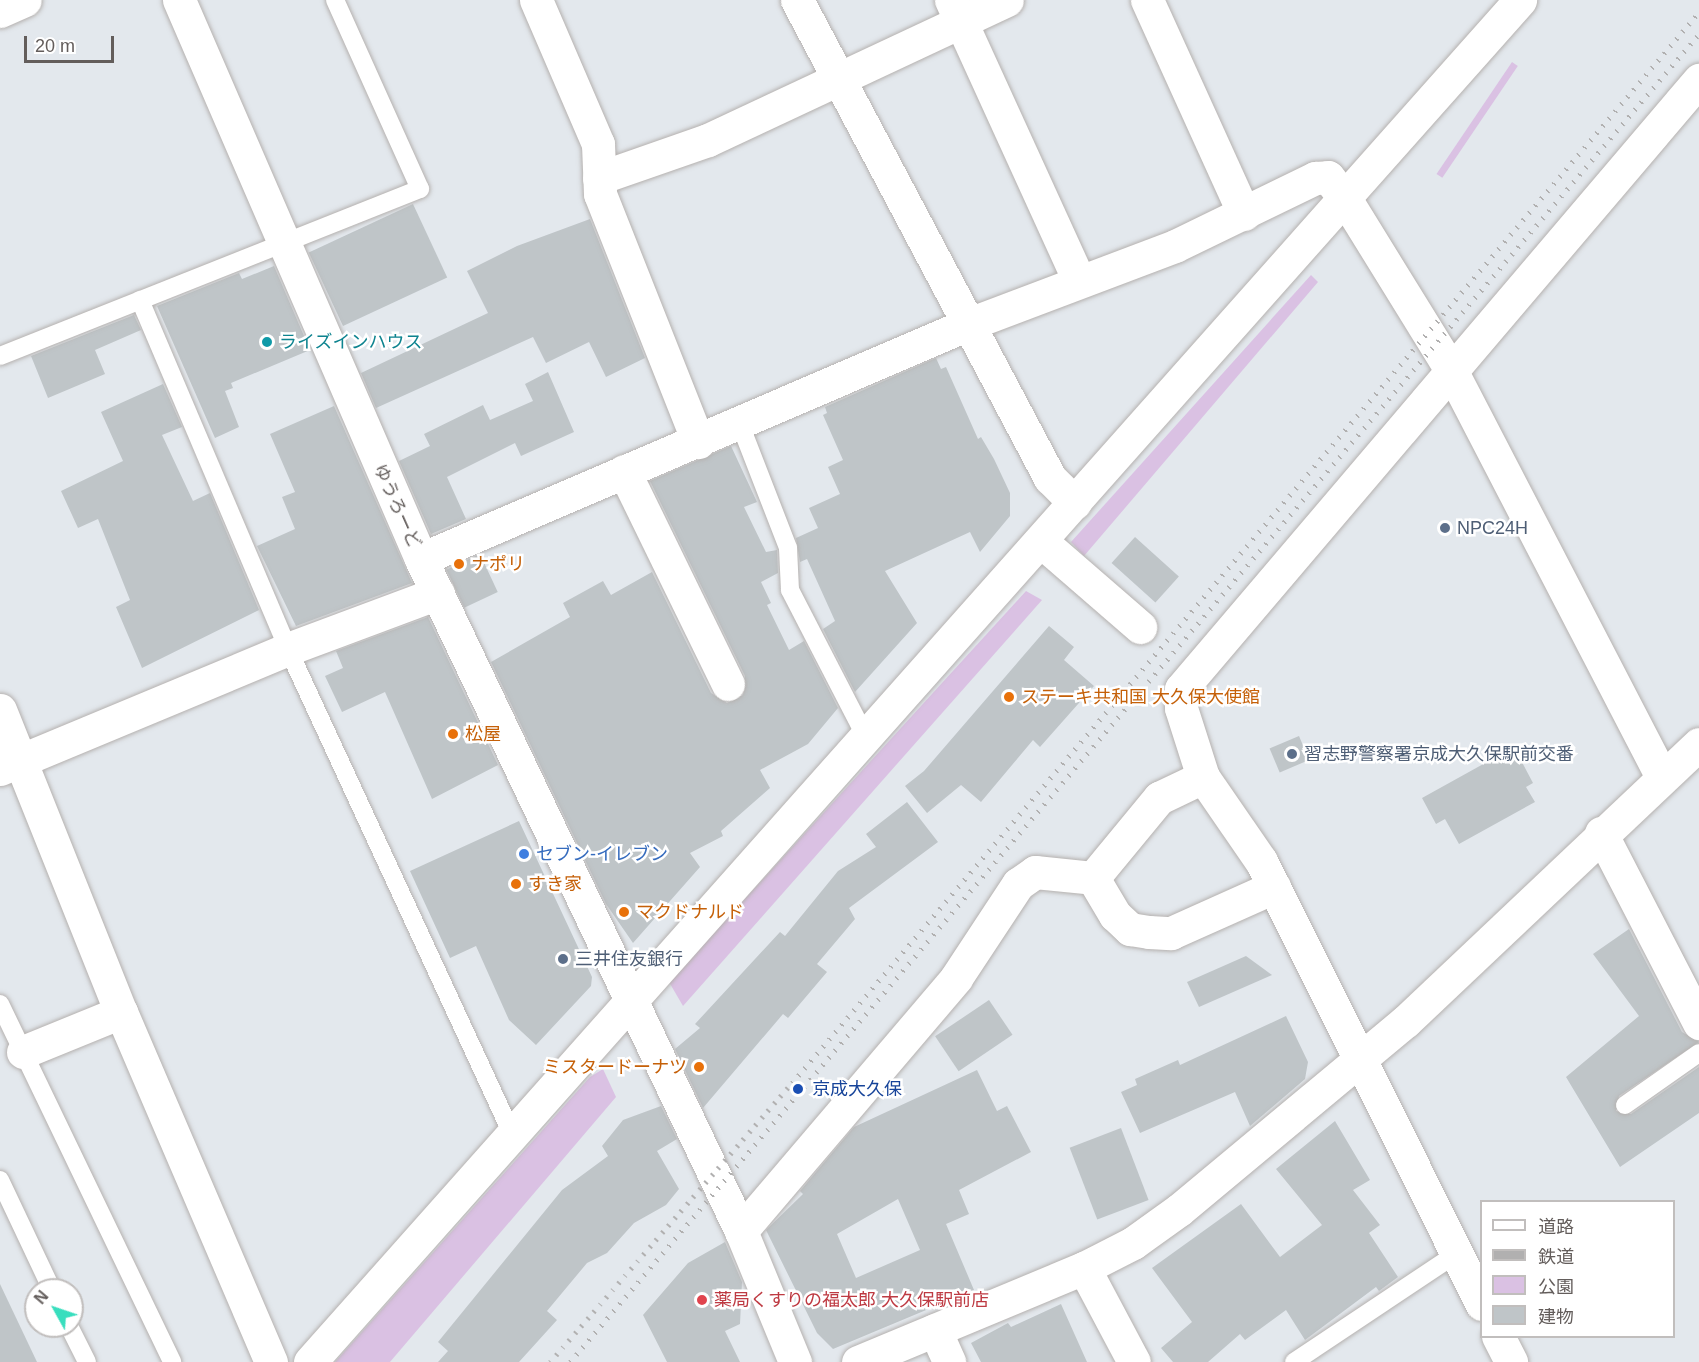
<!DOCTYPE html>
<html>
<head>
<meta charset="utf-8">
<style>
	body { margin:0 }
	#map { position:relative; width:1699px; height:1362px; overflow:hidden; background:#e3e8ed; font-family:Helvetica,"Noto Sans JP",sans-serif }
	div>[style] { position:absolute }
	.green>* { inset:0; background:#dac1e3; transform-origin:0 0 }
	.building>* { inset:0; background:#bfc5c8; transform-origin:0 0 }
	.roads { filter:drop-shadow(0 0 2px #b5b1af) drop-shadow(0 0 2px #b5b1af) }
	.service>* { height:18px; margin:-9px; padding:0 9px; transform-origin:9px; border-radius:9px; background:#fff }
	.minor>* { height:33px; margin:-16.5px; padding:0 16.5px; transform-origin:16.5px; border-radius:16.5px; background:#fff }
	.tertiary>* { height:33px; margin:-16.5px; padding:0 16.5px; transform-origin:16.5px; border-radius:16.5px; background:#fff }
	.rail>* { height:4.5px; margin-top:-2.25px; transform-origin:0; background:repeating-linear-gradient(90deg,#b1b0b0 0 1.5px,transparent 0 9.5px) }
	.dots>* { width:16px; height:16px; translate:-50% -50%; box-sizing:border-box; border:3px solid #fff; border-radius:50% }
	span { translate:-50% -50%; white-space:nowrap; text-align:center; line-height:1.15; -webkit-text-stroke:5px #fff; paint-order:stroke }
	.culture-label { font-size:18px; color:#0d838f }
	.left { translate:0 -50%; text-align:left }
	.street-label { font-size:18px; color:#635d5b }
	.service-label { font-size:18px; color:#4e5e75 }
	.food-label { font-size:18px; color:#c56008 }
	.right { translate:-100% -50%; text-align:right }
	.shop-label { font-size:18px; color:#366cbe }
	.transit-label { font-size:18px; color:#164399 }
	.health-label { font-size:18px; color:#be3a42 }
	.legend { position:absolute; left:1480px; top:1200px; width:195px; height:138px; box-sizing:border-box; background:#fff; border:2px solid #c1bebd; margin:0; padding:8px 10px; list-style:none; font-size:18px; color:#635d5b }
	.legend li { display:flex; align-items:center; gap:12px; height:30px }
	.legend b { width:30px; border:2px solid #c1bebd }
	.north { position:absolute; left:24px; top:1278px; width:60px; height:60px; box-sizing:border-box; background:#fff; border:2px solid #c1bebd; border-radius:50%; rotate:310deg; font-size:16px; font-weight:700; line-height:24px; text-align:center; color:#635d5b }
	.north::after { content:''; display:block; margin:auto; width:21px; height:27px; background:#38debe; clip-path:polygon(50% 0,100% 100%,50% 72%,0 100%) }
	.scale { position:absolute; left:24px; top:36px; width:90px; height:27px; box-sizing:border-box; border:3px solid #635d5b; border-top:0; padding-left:8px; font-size:18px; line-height:21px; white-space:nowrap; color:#635d5b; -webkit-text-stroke:4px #fff; paint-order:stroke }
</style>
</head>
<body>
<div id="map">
	<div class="green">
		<i style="left:1512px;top:62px;width:7px;height:135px;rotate:34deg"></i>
		<i style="clip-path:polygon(1311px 275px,1318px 282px,1084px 556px,1071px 542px)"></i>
		<i style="clip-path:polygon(1026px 591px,1042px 600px,683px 1006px,669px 982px)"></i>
		<i style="clip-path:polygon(603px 1069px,616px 1097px,390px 1362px,335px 1362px,590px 1077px)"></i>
	</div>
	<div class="building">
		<i style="left:413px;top:204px;width:81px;height:115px;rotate:65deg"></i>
		<i style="clip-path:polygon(590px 219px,645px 358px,606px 377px,589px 342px,546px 363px,533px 337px,376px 408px,361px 373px,488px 313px,467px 271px,517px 246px)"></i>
		<i style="clip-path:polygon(274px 266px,310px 350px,231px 383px,233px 388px,225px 391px,239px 427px,215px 438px,157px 306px,239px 273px,242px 279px)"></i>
		<i style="clip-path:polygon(134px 315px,141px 330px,95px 350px,105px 374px,48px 398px,31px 356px)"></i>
		<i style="clip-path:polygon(936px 358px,941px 369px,946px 367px,978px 439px,981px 437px,994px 459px,1010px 493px,1010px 516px,980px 552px,970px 532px,885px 571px,917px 623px,855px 692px,823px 629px,835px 621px,807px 559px,800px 562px,796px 538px,818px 528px,809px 508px,840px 494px,828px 467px,843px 460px,823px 415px,827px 413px,825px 407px)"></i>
		<i style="clip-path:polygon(548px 372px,574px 432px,521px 456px,515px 443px,447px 477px,466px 519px,431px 534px,399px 461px,430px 446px,424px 434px,483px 405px,490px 420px,533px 401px,525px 384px)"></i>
		<i style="clip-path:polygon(163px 384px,182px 427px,162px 435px,193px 501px,210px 493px,259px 610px,142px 668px,116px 607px,130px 600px,98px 519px,78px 528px,61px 491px,123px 461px,101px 412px)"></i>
		<i style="clip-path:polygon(334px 406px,412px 583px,296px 626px,257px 546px,295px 529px,282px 497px,295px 492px,270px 434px)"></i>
		<i style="clip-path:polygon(731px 446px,757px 502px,744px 507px,766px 552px,777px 550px,778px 573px,761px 582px,771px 603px,767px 605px,789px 650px,804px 641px,838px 708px,808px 744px,760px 770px,770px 788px,721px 831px,723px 836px,690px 853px,700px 867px,633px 943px,606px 904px,491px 662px,570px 617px,563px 603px,603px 581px,611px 595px,652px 572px,711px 693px,727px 703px,743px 695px,745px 676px,650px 481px)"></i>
		<i style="left:1135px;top:537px;width:59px;height:35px;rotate:42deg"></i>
		<i style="left:480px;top:554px;width:42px;height:37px;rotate:65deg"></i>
		<i style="clip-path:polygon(428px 617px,498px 765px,432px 799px,385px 692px,342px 712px,325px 676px,343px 668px,336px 651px)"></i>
		<i style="clip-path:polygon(1049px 626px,1074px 647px,1064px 660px,1094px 686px,1040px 747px,1033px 740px,981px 802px,961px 785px,927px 813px,905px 786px,924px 771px)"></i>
		<i style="left:1299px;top:736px;width:26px;height:32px;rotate:67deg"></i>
		<i style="clip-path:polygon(1514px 747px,1533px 783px,1526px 787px,1535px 802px,1459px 844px,1445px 819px,1436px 824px,1422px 798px)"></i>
		<i style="clip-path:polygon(907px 802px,938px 842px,849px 908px,855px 919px,817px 964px,827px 972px,788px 1018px,783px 1014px,703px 1108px,675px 1049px,700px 1028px,695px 1024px,780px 932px,785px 936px,838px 871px,876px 847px,866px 834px)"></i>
		<i style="clip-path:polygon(519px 821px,592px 977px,591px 986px,536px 1045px,509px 1020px,476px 946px,450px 958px,410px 871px)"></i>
		<i style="clip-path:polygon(1629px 929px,1682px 1032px,1699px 1042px,1619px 1096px,1616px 1111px,1631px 1114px,1699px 1067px,1699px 1113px,1620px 1167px,1566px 1077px,1639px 1016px,1593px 954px)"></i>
		<i style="clip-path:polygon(1246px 956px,1272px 975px,1199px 1007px,1187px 982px)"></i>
		<i style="left:989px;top:1000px;width:42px;height:65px;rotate:56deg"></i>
		<i style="clip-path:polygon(1286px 1016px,1308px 1062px,1305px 1079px,1250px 1126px,1235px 1092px,1140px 1133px,1121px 1092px,1137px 1085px,1135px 1079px,1178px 1060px,1180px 1065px)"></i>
		<i style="clip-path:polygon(evenodd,977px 1070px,997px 1111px,1007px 1106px,1031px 1152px,959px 1190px,969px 1214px,946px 1224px,974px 1290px,833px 1349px,817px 1333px,766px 1230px,803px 1194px,800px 1191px,854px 1127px,977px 1070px,898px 1199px,920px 1250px,856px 1278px,837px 1234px,898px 1199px)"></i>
		<i style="clip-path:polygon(661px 1106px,677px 1139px,657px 1151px,679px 1189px,666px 1205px,634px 1223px,607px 1253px,587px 1263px,547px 1311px,557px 1320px,519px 1362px,438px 1362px,448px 1351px,438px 1342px,562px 1190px,608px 1156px,602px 1146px,623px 1120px)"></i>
		<i style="clip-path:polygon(1335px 1121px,1370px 1180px,1353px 1190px,1380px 1225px,1369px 1233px,1398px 1277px,1379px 1291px,1376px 1287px,1305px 1340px,1286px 1310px,1245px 1340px,1240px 1334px,1208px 1362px,1173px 1362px,1161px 1348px,1192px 1322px,1152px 1268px,1241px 1204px,1280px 1257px,1322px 1225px,1276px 1169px)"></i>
		<i style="left:1121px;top:1128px;width:77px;height:55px;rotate:69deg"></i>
		<i style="clip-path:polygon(725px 1242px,742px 1282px,740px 1324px,725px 1331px,740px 1362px,667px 1362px,643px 1315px,688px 1263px)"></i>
		<i style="clip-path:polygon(0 1284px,37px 1362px,0 1362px)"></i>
		<i style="clip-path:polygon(1061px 1304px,1087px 1362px,981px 1362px,971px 1343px,1008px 1323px,1011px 1327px)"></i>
	</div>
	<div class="roads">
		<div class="service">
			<i style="left:140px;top:300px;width:379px;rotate:67deg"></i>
			<i style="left:288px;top:649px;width:536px;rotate:65.2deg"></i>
			<i style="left:0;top:356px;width:452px;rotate:-21.7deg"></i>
			<i style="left:420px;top:189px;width:207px;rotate:-114.2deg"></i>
			<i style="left:740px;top:424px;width:133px;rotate:68.8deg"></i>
			<i style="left:788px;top:548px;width:42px;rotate:87.3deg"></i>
			<i style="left:790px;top:590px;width:168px;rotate:62.7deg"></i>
			<i style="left:0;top:1004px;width:397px;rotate:64.3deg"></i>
			<i style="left:1625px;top:1105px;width:90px;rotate:-35.1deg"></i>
			<i style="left:0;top:1180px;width:122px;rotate:64.7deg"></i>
			<i style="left:69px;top:1326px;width:40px;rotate:63.4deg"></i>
			<i style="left:1294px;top:1362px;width:195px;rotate:-33.7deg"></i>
		</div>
		<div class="minor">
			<i style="left:179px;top:0;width:609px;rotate:66.59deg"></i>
			<i style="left:421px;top:559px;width:744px;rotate:64.54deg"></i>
			<i style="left:741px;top:1231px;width:332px;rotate:-49.6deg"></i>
			<i style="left:956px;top:978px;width:113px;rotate:-56.6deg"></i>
			<i style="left:1018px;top:884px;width:21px;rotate:-35deg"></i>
			<i style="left:1035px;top:872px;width:58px;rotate:5.9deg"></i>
			<i style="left:536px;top:0;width:157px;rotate:66.7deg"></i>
			<i style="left:598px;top:144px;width:50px;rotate:87.7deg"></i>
			<i style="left:600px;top:194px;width:267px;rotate:68.4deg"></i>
			<i style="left:951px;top:0;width:309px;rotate:65.5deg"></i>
			<i style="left:1147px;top:0;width:235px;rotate:65.6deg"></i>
			<i style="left:0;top:11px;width:27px;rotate:-24deg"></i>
			<i style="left:599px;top:178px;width:115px;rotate:-19.2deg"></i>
			<i style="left:708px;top:140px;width:330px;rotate:-25.1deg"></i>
			<i style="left:624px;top:471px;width:237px;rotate:64deg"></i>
			<i style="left:1042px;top:542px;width:130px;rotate:40.9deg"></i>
			<i style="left:421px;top:559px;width:593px;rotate:-23.24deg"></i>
			<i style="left:966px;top:325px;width:223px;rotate:-20.7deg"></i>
			<i style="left:1175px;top:246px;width:156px;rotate:-25.9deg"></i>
			<i style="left:1315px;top:178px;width:13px;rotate:-4deg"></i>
			<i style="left:1328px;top:177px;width:29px;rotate:52deg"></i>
			<i style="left:0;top:710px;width:325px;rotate:68.2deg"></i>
			<i style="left:121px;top:1012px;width:381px;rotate:66.8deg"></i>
			<i style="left:0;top:769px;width:312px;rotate:-22.6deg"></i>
			<i style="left:288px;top:649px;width:160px;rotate:-20.5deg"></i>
			<i style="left:1601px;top:833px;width:214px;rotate:62.7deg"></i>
			<i style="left:1093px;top:878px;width:104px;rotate:-50.5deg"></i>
			<i style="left:1159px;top:798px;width:49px;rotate:-25.5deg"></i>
			<i style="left:1203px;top:777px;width:72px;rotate:-107.7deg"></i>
			<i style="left:1181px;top:708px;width:19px;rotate:-90deg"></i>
			<i style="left:1181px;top:689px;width:800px;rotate:-49.62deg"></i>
			<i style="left:1093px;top:878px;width:43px;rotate:59.3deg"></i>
			<i style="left:1115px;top:915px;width:21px;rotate:43deg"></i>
			<i style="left:1130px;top:929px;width:19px;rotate:9deg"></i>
			<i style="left:1149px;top:932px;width:22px;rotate:3deg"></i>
			<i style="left:1171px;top:933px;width:113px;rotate:-24.1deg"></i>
			<i style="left:23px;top:1052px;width:106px;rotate:-22.2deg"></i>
			<i style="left:1084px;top:1268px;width:106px;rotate:62deg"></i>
			<i style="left:935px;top:1330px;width:35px;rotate:66deg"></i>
		</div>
		<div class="tertiary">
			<i style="left:797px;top:0;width:541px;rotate:62.11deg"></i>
			<i style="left:1050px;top:478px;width:35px;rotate:45deg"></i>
			<i style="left:1346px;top:200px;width:200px;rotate:58.3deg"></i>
			<i style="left:1451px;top:370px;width:458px;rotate:62.6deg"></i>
			<i style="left:1203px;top:777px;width:102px;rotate:55.4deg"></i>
			<i style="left:1261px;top:861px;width:495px;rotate:63.5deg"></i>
			<i style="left:741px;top:1231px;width:142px;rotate:67.6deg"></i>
			<i style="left:1498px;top:1336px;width:29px;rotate:63deg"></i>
			<i style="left:310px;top:1362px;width:1822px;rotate:-48.38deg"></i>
			<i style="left:858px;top:1362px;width:245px;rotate:-22.6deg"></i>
			<i style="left:1084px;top:1268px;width:55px;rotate:-27deg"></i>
			<i style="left:1133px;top:1243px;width:57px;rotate:-35.7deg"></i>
			<i style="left:1179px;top:1210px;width:295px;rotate:-39.8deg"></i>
			<i style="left:1406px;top:1021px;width:403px;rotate:-43.4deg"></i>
		</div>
	</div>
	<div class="rail">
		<i style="left:550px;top:1362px;width:369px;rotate:-49.1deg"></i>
		<i style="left:792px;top:1083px;width:1403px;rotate:-49.74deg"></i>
		<i style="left:570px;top:1362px;width:1743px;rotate:-49.63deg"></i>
	</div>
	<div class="dots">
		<i style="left:267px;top:342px;background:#0f9aa8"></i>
		<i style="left:1445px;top:528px;background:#5c6f8a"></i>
		<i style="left:459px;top:564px;background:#e8710a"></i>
		<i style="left:1009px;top:697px;background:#e8710a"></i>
		<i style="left:453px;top:734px;background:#e8710a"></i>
		<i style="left:1292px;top:754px;background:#5c6f8a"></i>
		<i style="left:524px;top:854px;background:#3f7fe0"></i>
		<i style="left:516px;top:884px;background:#e8710a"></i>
		<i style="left:624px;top:912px;background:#e8710a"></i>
		<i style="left:563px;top:959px;background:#5c6f8a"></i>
		<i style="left:699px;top:1067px;background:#e8710a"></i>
		<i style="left:798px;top:1089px;background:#1a4fb4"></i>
		<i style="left:702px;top:1300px;background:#e0444e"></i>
	</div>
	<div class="culture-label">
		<span class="left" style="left:279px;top:342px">ライズインハウス</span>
	</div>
	<div class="street-label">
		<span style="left:397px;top:506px;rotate:66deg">ゆうろーど</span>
	</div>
	<div class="service-label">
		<span class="left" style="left:1457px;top:528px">NPC24H</span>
		<span class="left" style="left:1304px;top:754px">習志野警察署京成大久保駅前交番</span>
		<span class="left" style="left:575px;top:959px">三井住友銀行</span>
	</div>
	<div class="food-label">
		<span class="left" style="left:471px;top:564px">ナポリ</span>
		<span class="left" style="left:1021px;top:697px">ステーキ共和国 大久保大使館</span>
		<span class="left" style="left:465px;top:734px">松屋</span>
		<span class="left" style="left:528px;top:884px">すき家</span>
		<span class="left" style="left:636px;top:912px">マクドナルド</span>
		<span class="right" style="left:687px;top:1067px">ミスタードーナツ</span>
	</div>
	<div class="shop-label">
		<span class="left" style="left:536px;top:854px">セブン-イレブン</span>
	</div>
	<div class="transit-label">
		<span class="left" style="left:812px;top:1089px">京成大久保</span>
	</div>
	<div class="health-label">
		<span class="left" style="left:714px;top:1300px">薬局くすりの福太郎 大久保駅前店</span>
	</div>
	<ul class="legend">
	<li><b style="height:8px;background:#fff"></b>道路</li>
	<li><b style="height:8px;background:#b1b0b0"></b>鉄道</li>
	<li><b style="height:16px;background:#dac1e3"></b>公園</li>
	<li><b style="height:16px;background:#bfc5c8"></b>建物</li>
	</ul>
	<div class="north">N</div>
	<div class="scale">20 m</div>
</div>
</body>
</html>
